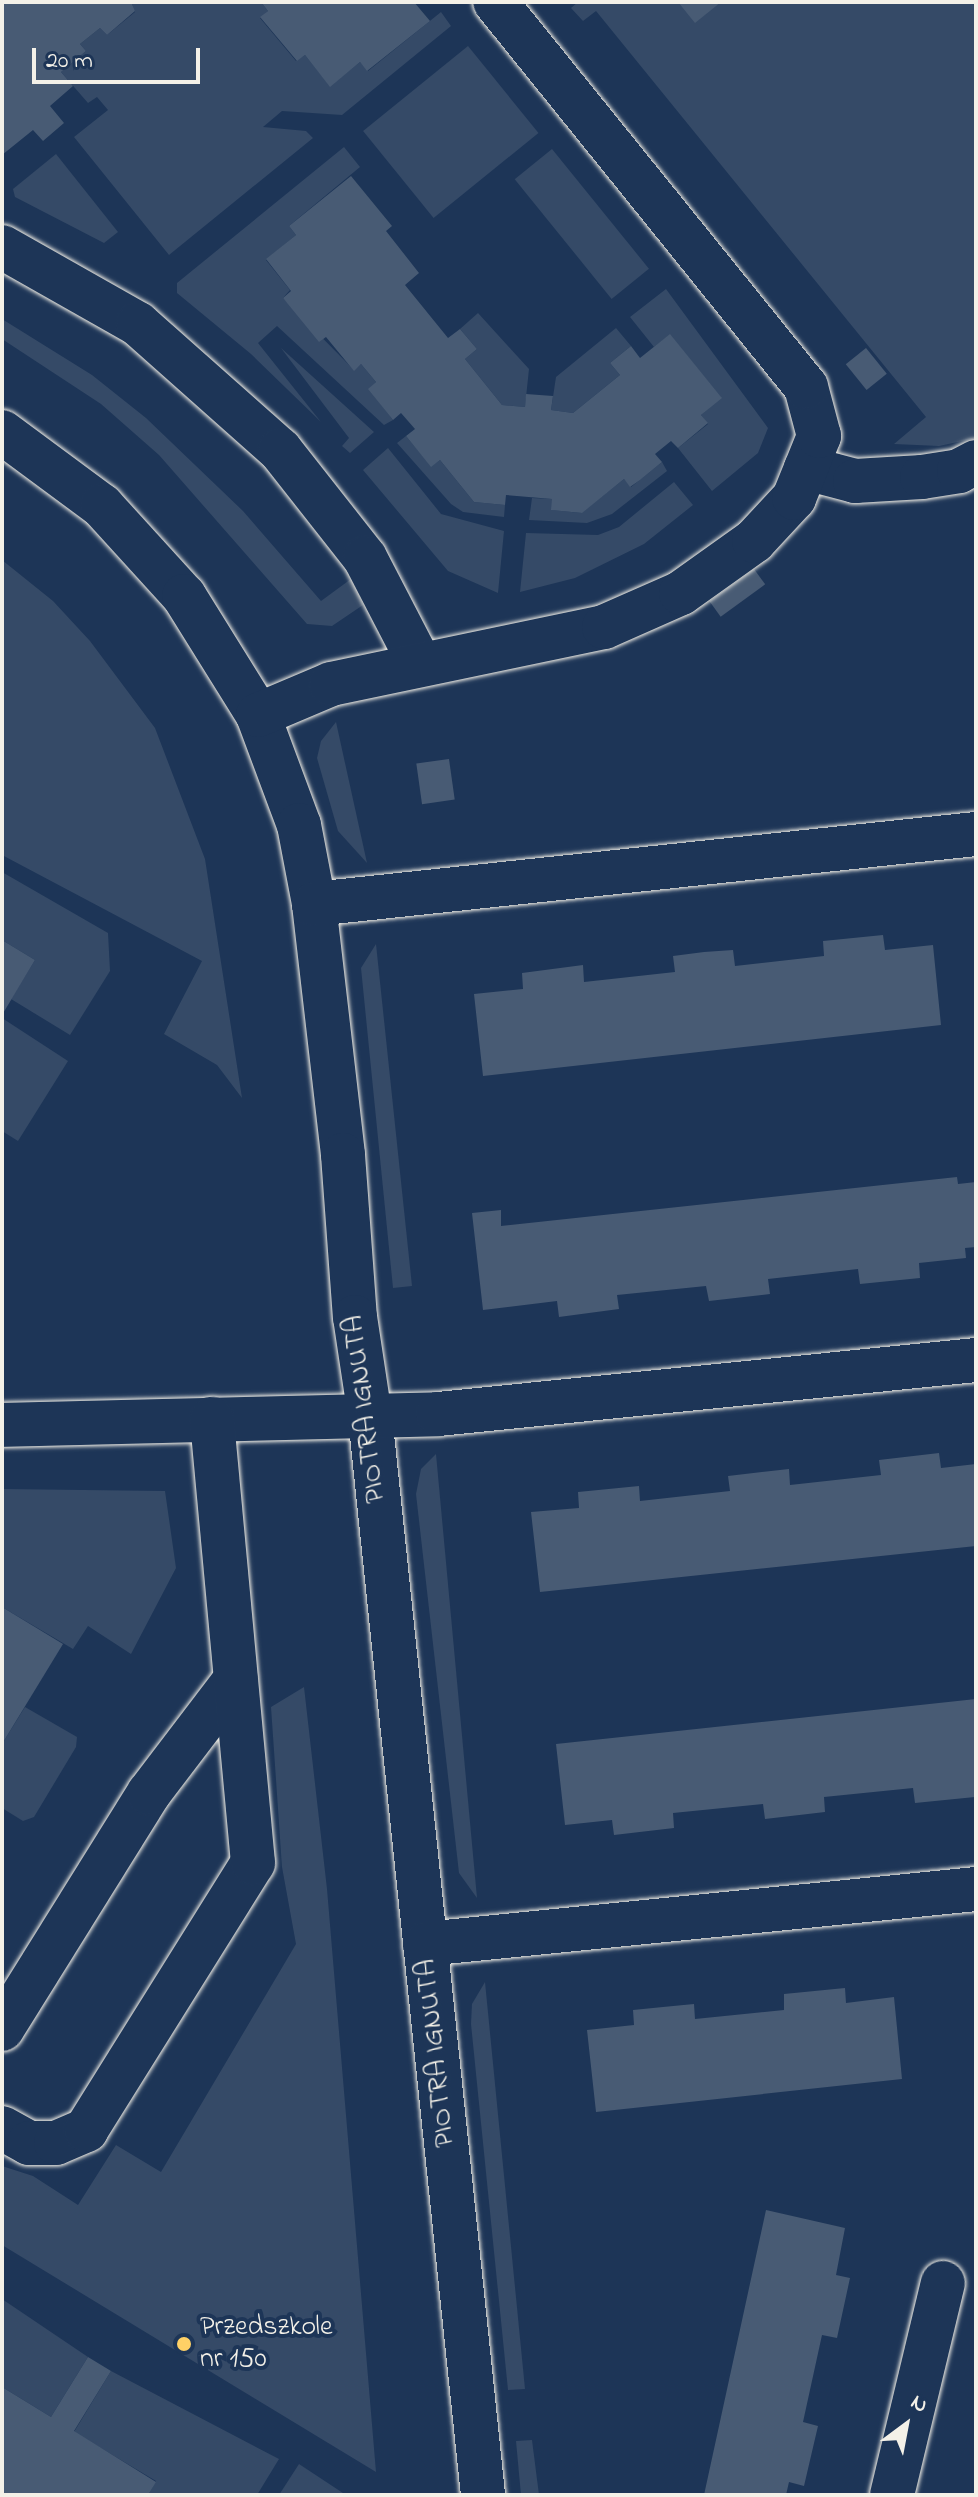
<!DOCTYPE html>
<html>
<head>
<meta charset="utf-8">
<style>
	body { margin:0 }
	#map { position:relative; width:978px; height:2497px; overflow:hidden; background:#1d3557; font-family:"Indie Flower",sans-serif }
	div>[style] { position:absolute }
	.green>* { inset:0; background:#354a67; transform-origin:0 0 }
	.building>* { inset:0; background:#485b74; transform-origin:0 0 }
	.roads { filter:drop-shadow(0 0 2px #f4f1e8) drop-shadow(0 0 2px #f4f1e8) }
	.minor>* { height:44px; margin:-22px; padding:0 22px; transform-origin:22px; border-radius:22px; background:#1d3557 }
	.dots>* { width:22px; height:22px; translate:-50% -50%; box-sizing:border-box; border:4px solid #1d3557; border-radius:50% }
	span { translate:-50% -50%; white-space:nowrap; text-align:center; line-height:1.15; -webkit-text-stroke:8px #1d3557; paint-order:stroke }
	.street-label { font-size:28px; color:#f4f1e8 }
	.poi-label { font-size:28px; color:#f4f1e8 }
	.left { translate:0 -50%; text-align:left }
	.frame { position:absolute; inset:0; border:4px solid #f4f1e8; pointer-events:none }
	.north { position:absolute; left:866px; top:2385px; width:80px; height:80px; -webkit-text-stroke:6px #1d3557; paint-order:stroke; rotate:32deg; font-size:22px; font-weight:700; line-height:32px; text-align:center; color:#f4f1e8 }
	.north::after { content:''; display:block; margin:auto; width:28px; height:36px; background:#f4f1e8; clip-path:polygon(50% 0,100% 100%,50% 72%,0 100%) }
	.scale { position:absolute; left:32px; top:48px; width:168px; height:36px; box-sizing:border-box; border:4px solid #f4f1e8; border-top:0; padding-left:10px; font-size:24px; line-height:28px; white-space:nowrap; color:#f4f1e8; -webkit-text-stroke:6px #1d3557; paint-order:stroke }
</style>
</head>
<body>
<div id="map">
	<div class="green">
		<i style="clip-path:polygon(131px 2px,261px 2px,268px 11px,260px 18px,296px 61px,305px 55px,330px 86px,360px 62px,368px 71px,441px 12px,451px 26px,342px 115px,282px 111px,263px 127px,306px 131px,313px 138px,169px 255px,74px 137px,108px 110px,97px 97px,88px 103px,61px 72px,86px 51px,80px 44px,100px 28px,107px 35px,135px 12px)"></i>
		<i style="clip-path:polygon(578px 2px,976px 2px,976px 438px,939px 446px,894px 444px,926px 417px,596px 11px,583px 21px,571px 8px)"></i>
		<i style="left:468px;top:46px;width:112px;height:135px;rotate:51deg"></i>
		<i style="clip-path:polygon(344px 147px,360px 167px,289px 226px,296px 235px,266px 260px,290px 290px,283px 298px,354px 370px,361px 364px,376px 382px,369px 389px,393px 420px,384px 425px,277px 326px,258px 343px,321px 422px,251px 354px,177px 293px,177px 283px)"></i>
		<i style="left:552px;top:149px;width:154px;height:48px;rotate:51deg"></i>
		<i style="clip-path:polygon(56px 154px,118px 232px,104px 243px,15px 197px,13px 189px)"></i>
		<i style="clip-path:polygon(666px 289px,768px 428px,758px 453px,712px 491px,678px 448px,708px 424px,701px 415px,721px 397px,670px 335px,654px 347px,630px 317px)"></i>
		<i style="clip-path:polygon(478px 313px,529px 369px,525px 407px,502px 405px,465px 359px,477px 349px,460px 329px)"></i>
		<i style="clip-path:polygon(2px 319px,92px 375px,146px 418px,243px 511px,321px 601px,351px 579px,363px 605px,332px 626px,307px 624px,159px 455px,101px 404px,2px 339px)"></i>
		<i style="clip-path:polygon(616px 328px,631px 346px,610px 363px,620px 375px,573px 413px,551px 410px,556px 377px)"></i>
		<i style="clip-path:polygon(281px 348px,374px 432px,350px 453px,342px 446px,349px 438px)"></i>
		<i style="clip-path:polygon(406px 436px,431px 466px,440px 460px,474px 502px,505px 505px,504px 517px,463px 512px,451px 504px,397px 443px)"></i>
		<i style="clip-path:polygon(388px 448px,441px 514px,504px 531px,498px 593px,448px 571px,363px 470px)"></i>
		<i style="clip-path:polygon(662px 462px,667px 471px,612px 514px,587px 523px,529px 520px,532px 498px,552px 499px,552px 510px,581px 513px,624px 479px,631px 487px)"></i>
		<i style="clip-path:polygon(674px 482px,693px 505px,644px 544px,575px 578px,520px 592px,526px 533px,598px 535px,619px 527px)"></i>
		<i style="clip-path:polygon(2px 560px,53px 601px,90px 641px,155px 728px,205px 859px,242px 1098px,217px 1065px,164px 1034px,202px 961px,2px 855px)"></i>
		<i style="clip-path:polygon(336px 722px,367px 863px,338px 831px,317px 758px,321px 741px)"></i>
		<i style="clip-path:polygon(2px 872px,108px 933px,110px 971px,70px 1035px,11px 999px,35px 960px,2px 940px)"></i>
		<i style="clip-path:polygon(376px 944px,412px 1286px,393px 1288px,361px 968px)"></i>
		<i style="clip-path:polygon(2px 1018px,68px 1061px,18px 1141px,2px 1131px)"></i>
		<i style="clip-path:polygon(436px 1454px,477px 1898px,459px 1873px,416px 1494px,421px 1469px)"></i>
		<i style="clip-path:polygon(2px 1489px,165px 1491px,176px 1568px,131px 1654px,88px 1626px,73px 1649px,2px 1607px)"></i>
		<i style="clip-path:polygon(304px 1687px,327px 1889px,376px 2472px,2px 2245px,2px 2166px,33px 2176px,78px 2205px,116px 2145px,161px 2172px,296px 1944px,282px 1867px,271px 1707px)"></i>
		<i style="clip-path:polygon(25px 1707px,77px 1737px,76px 1747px,34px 1817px,23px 1821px,2px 1808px,2px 1744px)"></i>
		<i style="clip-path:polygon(485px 1982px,525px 2389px,508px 2390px,471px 2024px,472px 2004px)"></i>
		<i style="clip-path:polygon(2px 2299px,88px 2357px,51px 2417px,2px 2387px)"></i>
		<i style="clip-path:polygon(111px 2371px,279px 2459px,257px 2495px,148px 2495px,156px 2481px,74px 2432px)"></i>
		<i style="clip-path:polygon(532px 2440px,539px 2495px,521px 2495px,516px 2441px)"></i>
		<i style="clip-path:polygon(299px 2464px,346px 2495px,279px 2495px)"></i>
	</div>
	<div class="building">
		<i style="clip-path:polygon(2px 2px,131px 2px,135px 11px,107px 35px,100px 28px,80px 44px,86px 51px,61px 72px,73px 86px,50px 106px,64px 123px,43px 141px,33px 130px,2px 155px)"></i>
		<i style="clip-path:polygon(261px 2px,414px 2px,430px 21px,367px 71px,360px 62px,330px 87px,305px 55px,297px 61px,260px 17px,268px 11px)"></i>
		<i style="clip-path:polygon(678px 2px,721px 2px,695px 23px)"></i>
		<i style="clip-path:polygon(351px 176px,392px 226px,386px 231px,419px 273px,405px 285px,448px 338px,460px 329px,477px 349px,465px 359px,502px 405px,525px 407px,526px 394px,553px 396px,551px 410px,573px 413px,620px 375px,610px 363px,631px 346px,640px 358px,670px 334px,722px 398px,701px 415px,708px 423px,678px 448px,671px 441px,655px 454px,662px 462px,640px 480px,630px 487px,624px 479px,582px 513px,551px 510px,552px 499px,506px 495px,505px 505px,474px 502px,440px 460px,431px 467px,406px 436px,415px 429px,401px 413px,393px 420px,368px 389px,376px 382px,361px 364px,354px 371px,326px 337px,319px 342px,283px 298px,291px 291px,266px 259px,296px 235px,289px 226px)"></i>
		<i style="left:866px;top:348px;width:33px;height:26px;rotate:51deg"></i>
		<i style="left:754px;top:569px;width:19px;height:55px;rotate:54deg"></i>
		<i style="left:449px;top:759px;width:41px;height:33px;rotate:82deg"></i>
		<i style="clip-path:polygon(883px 935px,885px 950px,933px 945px,941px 1025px,483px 1076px,474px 994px,523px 989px,522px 973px,583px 965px,584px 982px,675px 972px,673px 956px,704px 952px,733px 950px,735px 966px,824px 956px,823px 941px)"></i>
		<i style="clip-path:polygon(2px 940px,35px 960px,2px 1015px)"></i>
		<i style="clip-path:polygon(957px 1177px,958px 1184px,976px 1182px,976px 1247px,965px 1248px,966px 1258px,919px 1263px,920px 1278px,860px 1284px,858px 1269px,768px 1279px,770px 1294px,709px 1301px,706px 1286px,617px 1295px,619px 1309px,559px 1317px,557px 1301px,483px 1310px,472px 1213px,501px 1210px,501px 1226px)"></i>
		<i style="clip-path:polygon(939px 1453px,941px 1468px,976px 1464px,976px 1546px,540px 1592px,531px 1512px,579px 1508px,578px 1492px,639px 1486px,640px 1501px,730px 1491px,728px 1476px,789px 1469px,790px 1485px,881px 1475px,879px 1460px)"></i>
		<i style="clip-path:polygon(2px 1607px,63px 1644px,2px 1744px)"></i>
		<i style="clip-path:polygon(976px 1699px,975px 1797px,915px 1803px,913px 1788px,824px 1797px,825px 1812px,765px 1819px,763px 1804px,673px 1813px,674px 1828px,614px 1835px,612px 1820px,565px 1825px,556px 1744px)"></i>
		<i style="clip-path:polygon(845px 1988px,846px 2003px,894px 1997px,902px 2079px,596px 2112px,587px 2030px,634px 2025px,633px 2010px,663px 2007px,694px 2004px,695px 2019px,784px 2010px,784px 1994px)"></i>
		<i style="clip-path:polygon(766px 2210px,845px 2228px,836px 2275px,850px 2278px,837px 2338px,822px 2335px,803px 2422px,818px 2426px,804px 2486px,789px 2482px,786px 2495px,704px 2495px)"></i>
		<i style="clip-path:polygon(88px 2357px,111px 2371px,74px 2431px,156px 2482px,148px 2495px,2px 2495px,2px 2387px,51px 2417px)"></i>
	</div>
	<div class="roads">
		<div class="minor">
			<i style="left:2px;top:247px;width:156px;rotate:29.5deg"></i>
			<i style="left:138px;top:324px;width:190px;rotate:41.6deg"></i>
			<i style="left:280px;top:450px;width:137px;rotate:51.8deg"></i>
			<i style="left:365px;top:558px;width:119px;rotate:62.6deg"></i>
			<i style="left:2px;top:432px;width:124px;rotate:36.5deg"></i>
			<i style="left:102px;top:506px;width:122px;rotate:47.7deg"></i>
			<i style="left:184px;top:596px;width:140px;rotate:58.1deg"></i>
			<i style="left:258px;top:715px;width:117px;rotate:69.6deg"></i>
			<i style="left:299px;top:825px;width:80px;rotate:79.2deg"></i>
			<i style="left:314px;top:904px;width:253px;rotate:83.4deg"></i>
			<i style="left:343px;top:1155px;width:162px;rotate:85.8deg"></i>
			<i style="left:355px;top:1317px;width:100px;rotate:81.4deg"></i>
			<i style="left:370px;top:1416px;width:1085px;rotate:84.02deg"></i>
			<i style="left:806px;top:468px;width:51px;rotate:14.9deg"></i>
			<i style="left:855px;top:481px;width:67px;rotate:-3.4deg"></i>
			<i style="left:922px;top:477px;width:37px;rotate:-9deg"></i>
			<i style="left:959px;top:471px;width:19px;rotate:-28deg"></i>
			<i style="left:258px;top:715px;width:79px;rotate:-23deg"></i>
			<i style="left:331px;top:684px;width:279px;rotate:-11.8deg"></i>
			<i style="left:604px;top:627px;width:84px;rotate:-23.8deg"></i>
			<i style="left:681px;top:593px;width:90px;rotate:-35.5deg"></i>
			<i style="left:754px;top:541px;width:59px;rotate:-47.1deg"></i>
			<i style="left:794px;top:498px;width:67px;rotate:-68deg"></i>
			<i style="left:819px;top:436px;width:51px;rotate:-104.9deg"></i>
			<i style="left:806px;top:387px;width:495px;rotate:-128.9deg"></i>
			<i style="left:314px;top:904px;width:666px;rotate:-6.04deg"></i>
			<i style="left:2px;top:1425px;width:436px;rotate:-1.4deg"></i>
			<i style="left:438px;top:1414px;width:541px;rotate:-5.73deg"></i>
			<i style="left:425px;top:1944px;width:554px;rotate:-5.7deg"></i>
			<i style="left:2px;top:2029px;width:278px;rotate:-58.1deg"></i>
			<i style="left:149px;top:1793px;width:143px;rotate:-52.7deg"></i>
			<i style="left:2px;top:2128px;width:31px;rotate:29deg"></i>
			<i style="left:29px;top:2143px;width:27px"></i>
			<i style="left:56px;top:2143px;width:33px;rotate:-23deg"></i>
			<i style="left:86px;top:2130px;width:315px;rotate:-58deg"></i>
			<i style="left:253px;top:1863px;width:446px;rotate:-95.3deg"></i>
			<i style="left:892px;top:2495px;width:218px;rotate:-76.5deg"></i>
		</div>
	</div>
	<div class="dots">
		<i style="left:184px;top:2344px;background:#ffd166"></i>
	</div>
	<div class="street-label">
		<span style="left:366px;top:1409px;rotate:-97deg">PIOTRA IGNUTA</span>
		<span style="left:437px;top:2053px;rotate:-96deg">PIOTRA IGNUTA</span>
	</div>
	<div class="poi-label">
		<span class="left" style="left:200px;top:2344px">Przedszkole<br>nr 150</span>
	</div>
	<div class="frame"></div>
	<div class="north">N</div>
	<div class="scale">20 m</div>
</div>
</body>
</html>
